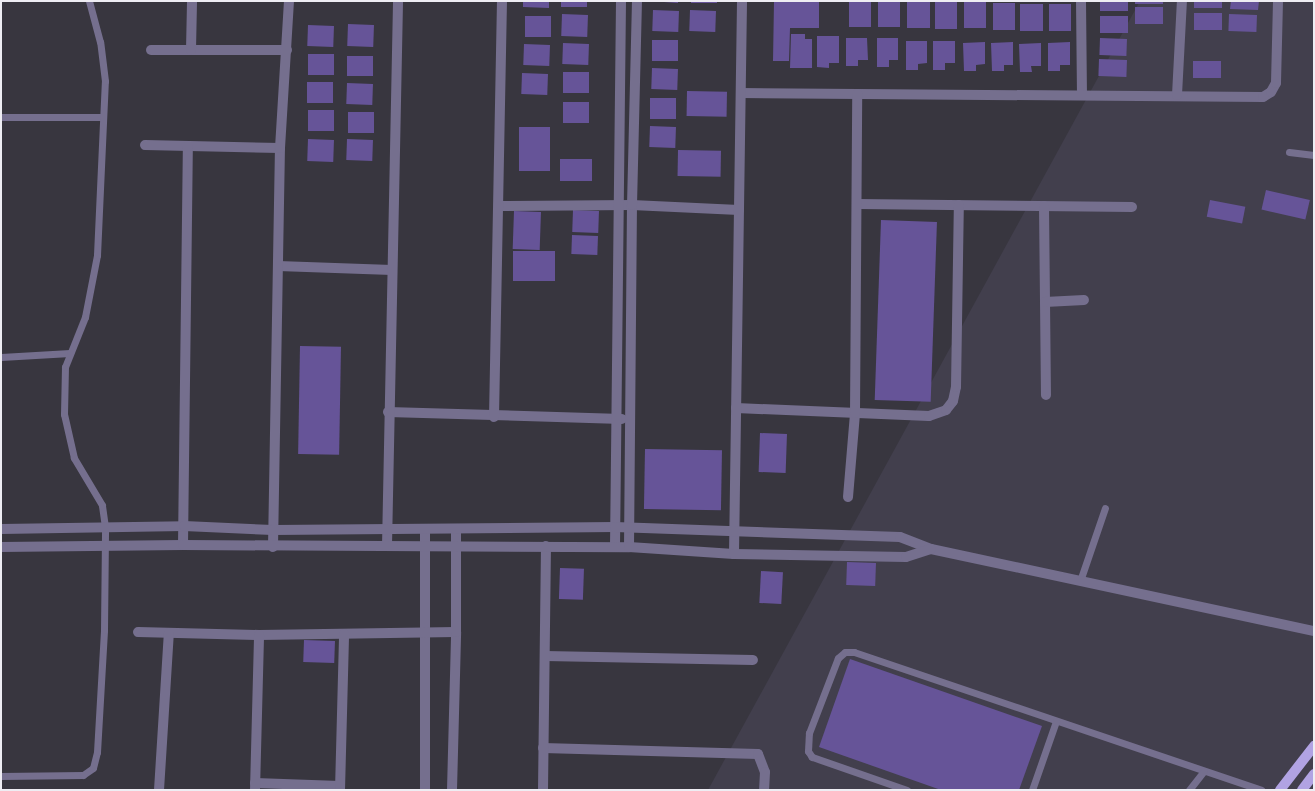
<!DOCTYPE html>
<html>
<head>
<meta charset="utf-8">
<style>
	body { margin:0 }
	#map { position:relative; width:1315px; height:791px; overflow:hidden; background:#38363f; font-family:Cabin,sans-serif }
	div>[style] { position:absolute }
	.built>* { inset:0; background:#423f4d }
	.building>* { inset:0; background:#665498; transform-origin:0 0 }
	.service>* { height:7px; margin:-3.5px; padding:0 3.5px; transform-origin:3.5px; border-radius:3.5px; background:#756f8e }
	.minor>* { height:10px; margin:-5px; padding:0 5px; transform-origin:5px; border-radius:5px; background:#756f8e }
	.tertiary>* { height:10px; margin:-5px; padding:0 5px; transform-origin:5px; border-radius:5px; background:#756f8e }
	.primary>* { height:10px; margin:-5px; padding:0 5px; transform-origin:5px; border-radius:5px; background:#b1a3e3 }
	span { translate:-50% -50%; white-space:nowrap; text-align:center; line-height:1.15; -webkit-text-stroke:4px #38363f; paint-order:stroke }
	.frame { position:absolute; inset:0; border:2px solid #eeedf3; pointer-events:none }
</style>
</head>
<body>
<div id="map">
	<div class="built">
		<i style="clip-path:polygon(1140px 1px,1314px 1px,1314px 790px,708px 790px)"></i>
	</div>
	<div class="building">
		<i style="clip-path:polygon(523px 1px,549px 1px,549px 8px,523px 7px)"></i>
		<i style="left:561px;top:1px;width:26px;height:6px"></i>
		<i style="clip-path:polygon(664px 1px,678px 1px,678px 3px,664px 2px)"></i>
		<i style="left:691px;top:1px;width:26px;height:2px"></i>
		<i style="clip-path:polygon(774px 1px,819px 1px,819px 28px,790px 28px,789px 61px,773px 61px)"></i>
		<i style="left:849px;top:1px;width:22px;height:26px"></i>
		<i style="left:878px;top:1px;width:22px;height:26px"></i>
		<i style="left:907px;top:1px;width:23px;height:27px"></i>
		<i style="left:935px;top:1px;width:22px;height:28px"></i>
		<i style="left:964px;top:1px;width:22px;height:27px"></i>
		<i style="left:1100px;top:1px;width:28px;height:10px"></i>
		<i style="left:1135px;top:1px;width:28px;height:3px"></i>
		<i style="left:1194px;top:1px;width:28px;height:7px"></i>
		<i style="clip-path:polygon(1231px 1px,1259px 1px,1258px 10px,1230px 9px)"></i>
		<i style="left:993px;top:3px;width:22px;height:27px"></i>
		<i style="left:1020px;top:4px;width:23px;height:27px"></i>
		<i style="left:1049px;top:4px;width:22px;height:27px"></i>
		<i style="left:1135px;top:7px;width:28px;height:17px"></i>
		<i style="left:653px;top:10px;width:26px;height:21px;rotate:2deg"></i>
		<i style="left:690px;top:10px;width:26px;height:21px;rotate:2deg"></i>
		<i style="left:1194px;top:13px;width:28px;height:17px"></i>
		<i style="left:562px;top:14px;width:26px;height:22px;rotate:2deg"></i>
		<i style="left:1229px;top:14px;width:28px;height:17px;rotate:2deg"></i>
		<i style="left:525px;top:16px;width:26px;height:21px"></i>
		<i style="left:1100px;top:16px;width:28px;height:17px"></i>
		<i style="left:348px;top:24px;width:26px;height:22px;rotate:2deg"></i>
		<i style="left:308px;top:25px;width:26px;height:21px;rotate:2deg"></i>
		<i style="clip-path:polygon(791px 34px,805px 34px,805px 39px,812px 39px,812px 68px,790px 68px)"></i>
		<i style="clip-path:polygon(817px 36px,839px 36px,839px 63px,829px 63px,829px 68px,817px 67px)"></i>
		<i style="clip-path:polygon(846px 38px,867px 38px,868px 60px,858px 60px,858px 66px,846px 66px)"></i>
		<i style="clip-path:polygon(877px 38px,898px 38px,898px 60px,889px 60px,889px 67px,877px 67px)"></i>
		<i style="left:1100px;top:38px;width:27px;height:17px;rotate:2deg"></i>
		<i style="left:652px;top:40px;width:26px;height:21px"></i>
		<i style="clip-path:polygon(906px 41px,927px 41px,927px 63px,918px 64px,918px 70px,906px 70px)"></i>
		<i style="clip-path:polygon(933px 41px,955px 41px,955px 63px,945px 63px,945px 70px,933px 70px)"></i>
		<i style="clip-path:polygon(985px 42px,985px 64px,976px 65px,976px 71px,964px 71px,963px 43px)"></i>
		<i style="clip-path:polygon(1013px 42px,1013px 65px,1004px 65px,1004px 71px,992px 71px,991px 43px)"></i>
		<i style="clip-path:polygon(1070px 42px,1070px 65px,1060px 65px,1060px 71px,1048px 71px,1048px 43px)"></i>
		<i style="left:563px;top:43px;width:26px;height:21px;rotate:2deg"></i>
		<i style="clip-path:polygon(1041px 43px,1041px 66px,1031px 66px,1032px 72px,1020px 72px,1019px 44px)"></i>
		<i style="left:524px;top:44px;width:26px;height:21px;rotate:2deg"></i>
		<i style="left:308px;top:54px;width:26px;height:21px"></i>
		<i style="left:347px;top:56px;width:26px;height:20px"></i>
		<i style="left:1099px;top:59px;width:28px;height:17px;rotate:2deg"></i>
		<i style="left:1193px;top:61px;width:28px;height:17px"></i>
		<i style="left:652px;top:68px;width:26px;height:21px;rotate:2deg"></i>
		<i style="left:563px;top:72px;width:26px;height:21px"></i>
		<i style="left:522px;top:73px;width:26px;height:21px;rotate:2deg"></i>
		<i style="left:307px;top:82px;width:26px;height:21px"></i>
		<i style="left:347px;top:83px;width:26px;height:21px;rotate:2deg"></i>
		<i style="left:687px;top:91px;width:40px;height:25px;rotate:1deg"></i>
		<i style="left:650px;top:98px;width:26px;height:21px"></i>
		<i style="left:563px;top:102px;width:26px;height:21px"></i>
		<i style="left:308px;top:110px;width:26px;height:21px"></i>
		<i style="left:348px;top:112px;width:26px;height:21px"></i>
		<i style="left:650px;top:126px;width:26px;height:21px;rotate:2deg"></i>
		<i style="left:519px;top:127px;width:31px;height:44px"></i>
		<i style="left:308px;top:139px;width:26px;height:22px;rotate:2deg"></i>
		<i style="left:347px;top:139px;width:26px;height:21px;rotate:2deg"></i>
		<i style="left:678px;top:150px;width:43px;height:26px;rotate:1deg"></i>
		<i style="left:560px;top:159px;width:32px;height:22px"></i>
		<i style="left:1266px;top:190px;width:45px;height:20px;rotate:13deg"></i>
		<i style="left:1210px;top:200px;width:36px;height:17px;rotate:11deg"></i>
		<i style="left:573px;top:210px;width:26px;height:22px;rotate:2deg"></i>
		<i style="left:514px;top:211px;width:27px;height:38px;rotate:2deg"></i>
		<i style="left:881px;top:220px;width:56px;height:180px;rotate:2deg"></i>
		<i style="left:572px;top:235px;width:26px;height:19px;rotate:2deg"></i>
		<i style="left:513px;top:251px;width:42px;height:30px"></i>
		<i style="left:300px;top:346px;width:41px;height:108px;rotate:1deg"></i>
		<i style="left:760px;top:433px;width:27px;height:39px;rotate:2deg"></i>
		<i style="left:645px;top:449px;width:77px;height:60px;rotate:1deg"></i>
		<i style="left:847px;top:562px;width:29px;height:23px;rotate:2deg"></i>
		<i style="left:560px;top:568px;width:24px;height:31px;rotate:2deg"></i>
		<i style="left:761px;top:571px;width:22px;height:32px;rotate:3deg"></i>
		<i style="left:304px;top:640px;width:31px;height:22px;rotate:2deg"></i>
		<i style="clip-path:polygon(850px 659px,1042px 726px,1019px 790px,941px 790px,819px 747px)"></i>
	</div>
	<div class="service">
		<i style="left:1px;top:117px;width:102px"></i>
		<i style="left:1289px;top:152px;width:25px;rotate:7deg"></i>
		<i style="left:1px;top:357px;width:69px;rotate:-3.3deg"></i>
		<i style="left:1080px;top:581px;width:77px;rotate:-71.1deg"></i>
		<i style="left:1px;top:776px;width:82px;rotate:-0.7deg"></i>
		<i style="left:83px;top:775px;width:12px;rotate:-35deg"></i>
		<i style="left:93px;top:768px;width:16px;rotate:-76deg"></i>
		<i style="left:97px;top:752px;width:122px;rotate:-86.7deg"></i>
		<i style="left:104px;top:630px;width:103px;rotate:-89.4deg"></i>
		<i style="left:105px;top:527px;width:22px;rotate:-98deg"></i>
		<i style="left:102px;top:505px;width:55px;rotate:-120.8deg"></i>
		<i style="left:74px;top:458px;width:45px;rotate:-102.8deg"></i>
		<i style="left:64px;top:414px;width:47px;rotate:-88.8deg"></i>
		<i style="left:65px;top:367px;width:54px;rotate:-68.2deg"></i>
		<i style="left:85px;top:317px;width:63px;rotate:-79deg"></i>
		<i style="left:97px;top:255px;width:174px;rotate:-87.4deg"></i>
		<i style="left:105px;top:81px;width:39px;rotate:-97deg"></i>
		<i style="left:100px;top:42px;width:42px;rotate:-105deg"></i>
		<i style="left:907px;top:790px;width:101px;rotate:-160.8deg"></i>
		<i style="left:812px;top:757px;width:7px;rotate:-124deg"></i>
		<i style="left:808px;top:751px;width:18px;rotate:-87deg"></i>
		<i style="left:809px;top:733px;width:80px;rotate:-68.9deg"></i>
		<i style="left:838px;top:658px;width:9px;rotate:-41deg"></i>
		<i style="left:845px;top:652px;width:9px"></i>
		<i style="left:854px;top:652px;width:430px;rotate:18.7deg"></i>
		<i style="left:1032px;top:790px;width:73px;rotate:-70.8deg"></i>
		<i style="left:1189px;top:790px;width:24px;rotate:-52deg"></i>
	</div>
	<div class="minor">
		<i style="left:1081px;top:1px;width:93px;rotate:89.4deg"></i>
		<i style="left:151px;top:50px;width:136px"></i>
		<i style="left:191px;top:50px;width:49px;rotate:-88.8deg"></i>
		<i style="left:741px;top:93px;width:522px;rotate:0.44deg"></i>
		<i style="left:1263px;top:97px;width:9px;rotate:-32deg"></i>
		<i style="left:1271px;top:92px;width:10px;rotate:-61deg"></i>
		<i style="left:1276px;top:83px;width:82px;rotate:-88.6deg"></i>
		<i style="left:1177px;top:95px;width:94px;rotate:-87deg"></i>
		<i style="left:145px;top:145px;width:135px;rotate:1.3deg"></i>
		<i style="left:857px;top:204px;width:275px;rotate:0.6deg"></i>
		<i style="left:499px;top:206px;width:133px;rotate:-0.4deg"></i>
		<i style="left:632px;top:205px;width:107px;rotate:2.7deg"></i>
		<i style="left:1044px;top:206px;width:189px;rotate:89.4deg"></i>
		<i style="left:278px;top:266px;width:114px;rotate:2deg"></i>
		<i style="left:1045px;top:302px;width:39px;rotate:-3deg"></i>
		<i style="left:736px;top:408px;width:193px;rotate:2.4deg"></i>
		<i style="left:929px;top:416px;width:18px;rotate:-19deg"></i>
		<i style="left:946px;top:410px;width:11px;rotate:-52deg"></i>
		<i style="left:953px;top:401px;width:14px;rotate:-78deg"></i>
		<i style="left:956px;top:387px;width:182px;rotate:-89.1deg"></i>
		<i style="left:388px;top:412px;width:234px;rotate:1.7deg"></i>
		<i style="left:494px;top:417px;width:416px;rotate:-88.9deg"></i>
		<i style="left:848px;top:497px;width:84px;rotate:-85.2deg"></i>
		<i style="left:855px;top:413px;width:319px;rotate:-89.6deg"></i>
		<i style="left:425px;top:529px;width:261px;rotate:90deg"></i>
		<i style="left:183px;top:545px;width:399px;rotate:-89.3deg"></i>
		<i style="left:387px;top:546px;width:545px;rotate:-88.84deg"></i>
		<i style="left:273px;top:547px;width:399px;rotate:-89deg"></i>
		<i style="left:280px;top:148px;width:147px;rotate:-86.5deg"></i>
		<i style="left:615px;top:547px;width:546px;rotate:-89.37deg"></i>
		<i style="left:629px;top:547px;width:342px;rotate:-89.5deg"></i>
		<i style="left:632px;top:205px;width:204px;rotate:-88.6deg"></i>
		<i style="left:734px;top:554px;width:553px;rotate:-89.17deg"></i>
		<i style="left:138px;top:632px;width:121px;rotate:1.4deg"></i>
		<i style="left:259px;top:635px;width:197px;rotate:-0.9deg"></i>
		<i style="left:545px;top:656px;width:208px;rotate:1.1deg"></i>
		<i style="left:543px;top:748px;width:215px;rotate:1.6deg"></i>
		<i style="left:758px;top:754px;width:19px;rotate:69deg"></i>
		<i style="left:765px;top:772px;width:18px;rotate:93deg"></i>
		<i style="left:255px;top:783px;width:85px;rotate:2deg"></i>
		<i style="left:159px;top:790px;width:157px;rotate:-86.4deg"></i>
		<i style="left:255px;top:790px;width:155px;rotate:-88.5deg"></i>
		<i style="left:340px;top:790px;width:156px;rotate:-88.5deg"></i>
		<i style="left:452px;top:790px;width:158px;rotate:-88.5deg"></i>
		<i style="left:456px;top:632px;width:102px;rotate:-90deg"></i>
		<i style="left:543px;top:790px;width:244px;rotate:-89.3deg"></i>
	</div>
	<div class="tertiary">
		<i style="left:1px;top:529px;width:183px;rotate:-0.9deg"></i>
		<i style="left:184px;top:526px;width:89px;rotate:2.6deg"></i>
		<i style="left:273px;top:530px;width:342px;rotate:-0.5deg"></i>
		<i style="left:615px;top:527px;width:285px;rotate:2deg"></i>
		<i style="left:900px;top:537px;width:33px;rotate:21deg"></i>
		<i style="left:931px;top:549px;width:392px;rotate:12.1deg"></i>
		<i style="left:1px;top:547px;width:182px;rotate:-0.6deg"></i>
		<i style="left:183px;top:545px;width:446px;rotate:0.3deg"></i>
		<i style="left:629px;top:547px;width:105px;rotate:3.8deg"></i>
		<i style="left:734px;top:554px;width:172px;rotate:1deg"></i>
		<i style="left:906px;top:557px;width:26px;rotate:-18deg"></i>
	</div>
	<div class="primary">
		<i style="left:1280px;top:790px;width:56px;rotate:-52.3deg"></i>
		<i style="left:1302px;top:790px;width:20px;rotate:-53deg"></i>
	</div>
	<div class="frame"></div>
</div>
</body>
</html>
